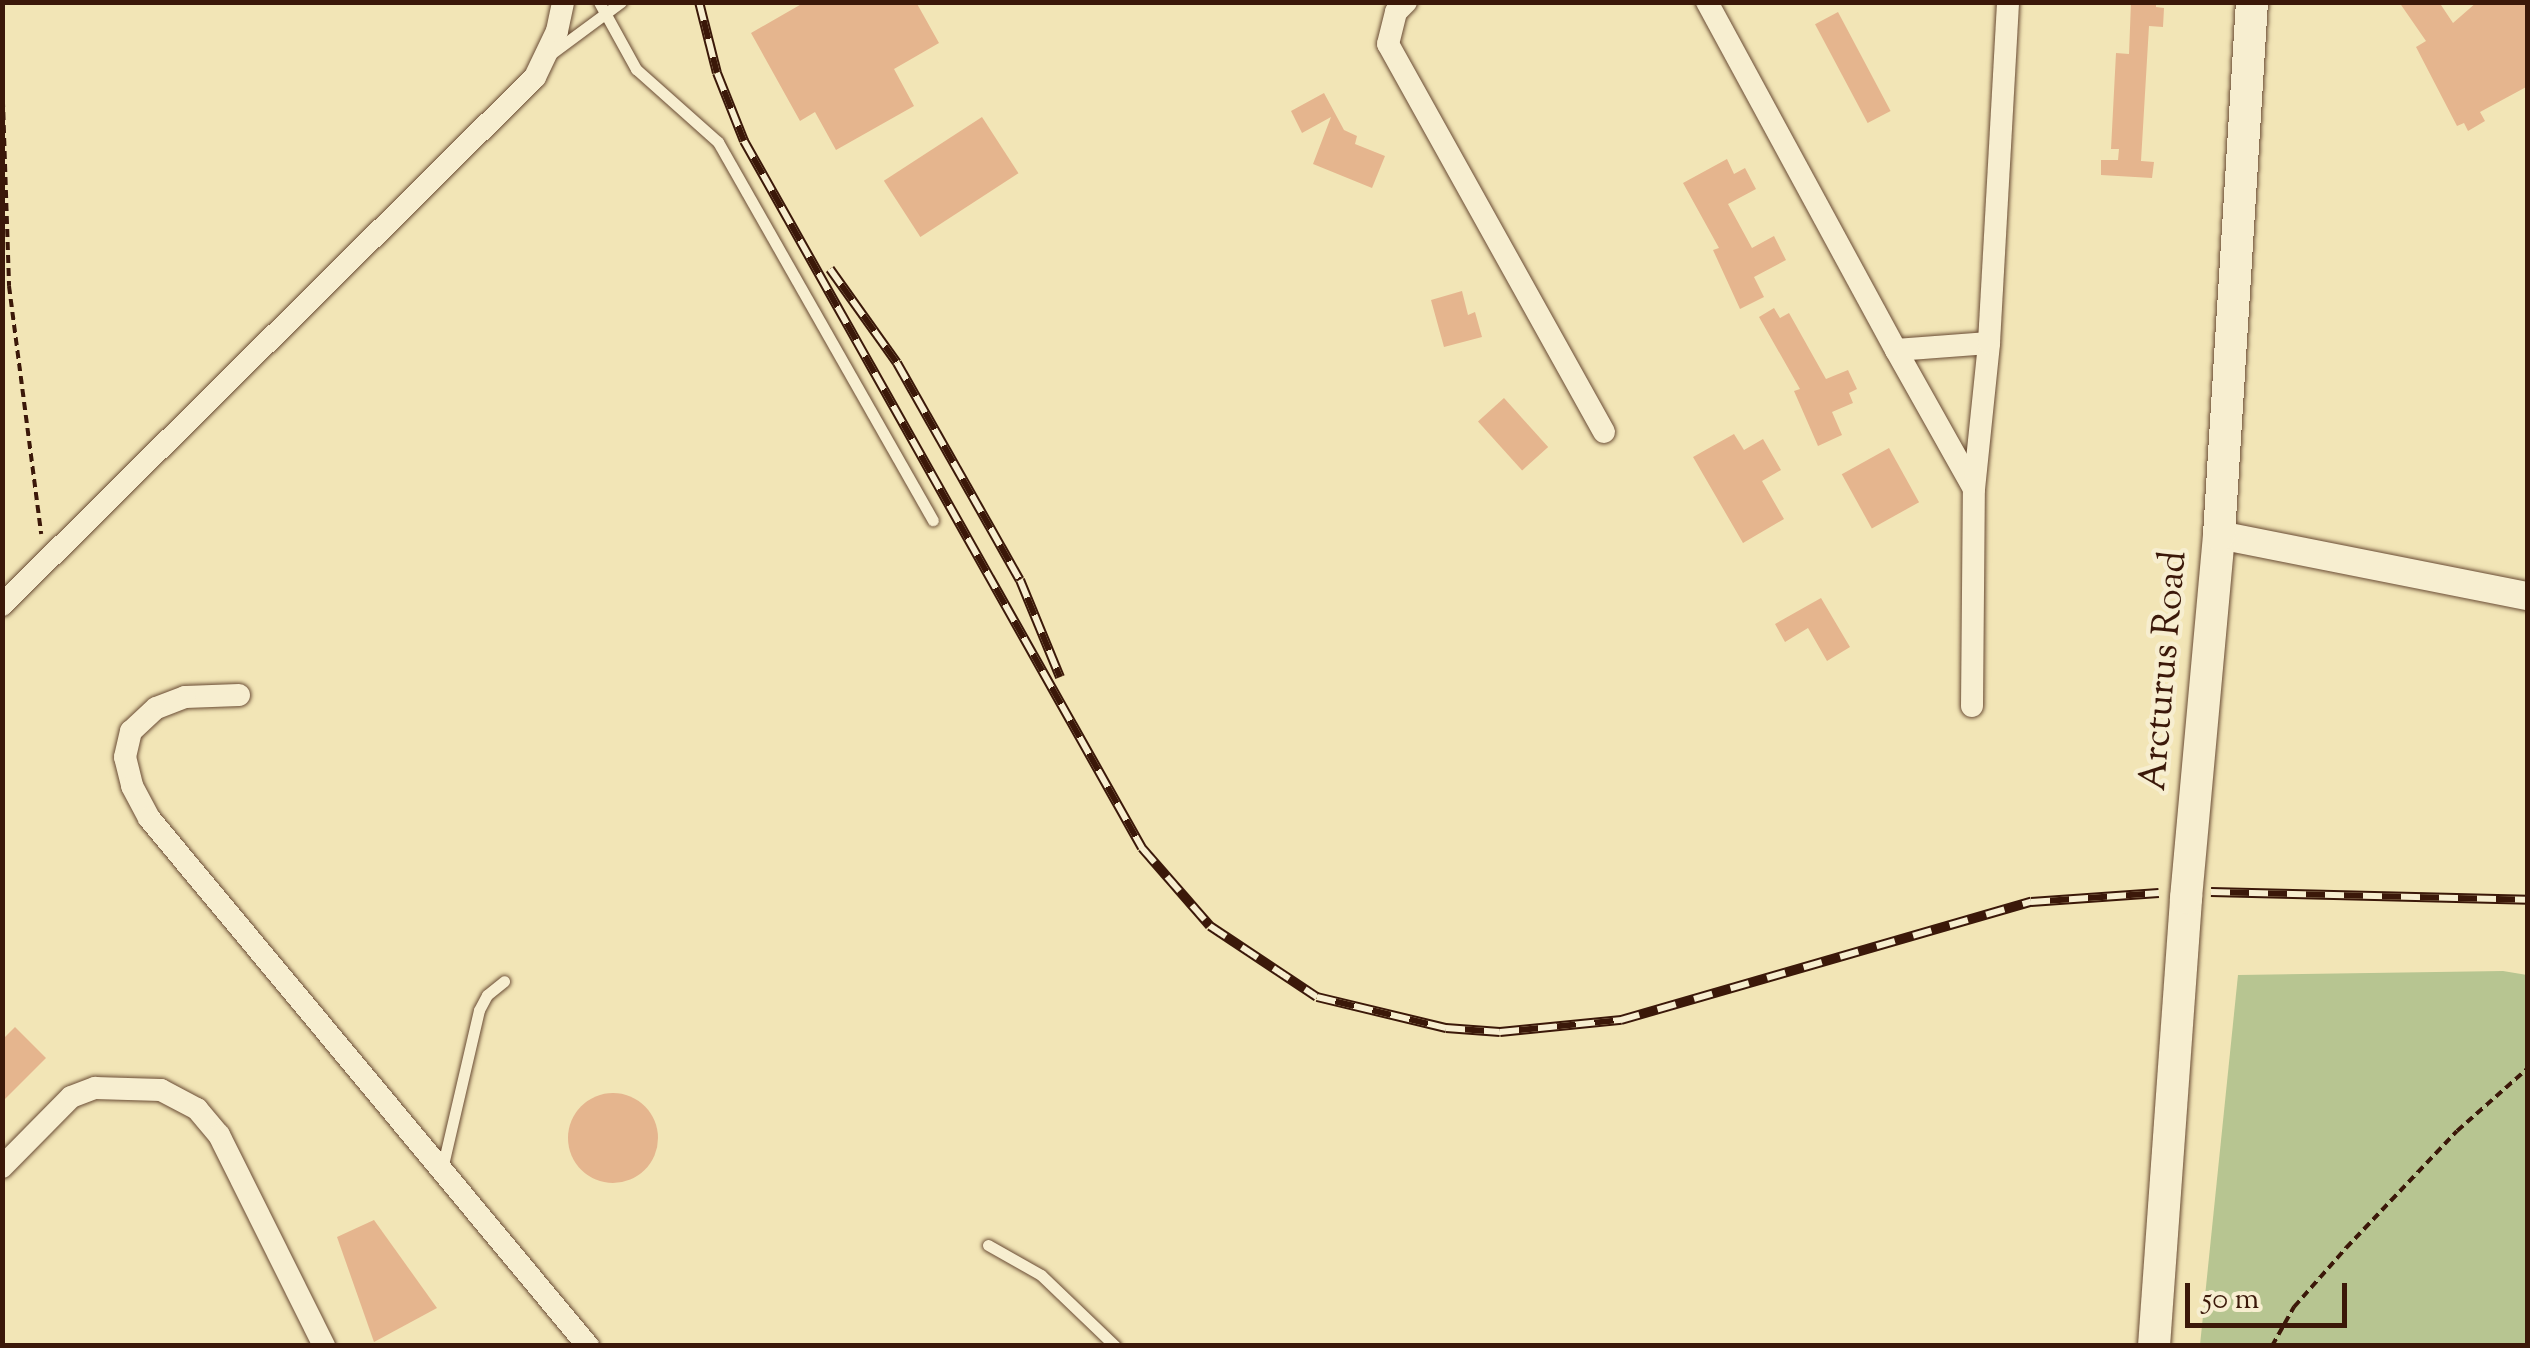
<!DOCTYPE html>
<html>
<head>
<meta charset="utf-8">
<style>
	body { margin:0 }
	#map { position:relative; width:2530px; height:1348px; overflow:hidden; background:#f2e5b6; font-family:"Sorts Mill Goudy",serif }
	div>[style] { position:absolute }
	.green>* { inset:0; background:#b7c591 }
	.building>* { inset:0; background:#e5b58e; transform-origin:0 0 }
	.round { border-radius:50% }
	.path>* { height:4px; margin-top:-2px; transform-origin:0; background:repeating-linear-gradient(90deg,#3b1809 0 8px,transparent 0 13px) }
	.roads { filter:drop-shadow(0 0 2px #694b34) drop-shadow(0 0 2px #694b34) }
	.service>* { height:11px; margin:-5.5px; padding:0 5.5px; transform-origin:5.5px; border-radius:5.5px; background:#f7eed0 }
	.minor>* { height:22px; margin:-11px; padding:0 11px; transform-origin:11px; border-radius:11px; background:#f7eed0 }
	.tertiary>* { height:28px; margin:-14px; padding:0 14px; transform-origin:14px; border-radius:14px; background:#f7eed0 }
	.secondary>* { height:32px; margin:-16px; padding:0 16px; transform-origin:16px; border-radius:16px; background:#f7eed0 }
	.rail>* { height:10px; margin-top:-5px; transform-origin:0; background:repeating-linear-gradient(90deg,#f7eed0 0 19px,#3b1809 0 38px); box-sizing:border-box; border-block:2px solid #3b1809 }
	span { translate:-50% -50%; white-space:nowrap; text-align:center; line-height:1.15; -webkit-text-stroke:9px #f7eed0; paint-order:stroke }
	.street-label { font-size:38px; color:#3b1809 }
	.frame { position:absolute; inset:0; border:5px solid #3b1809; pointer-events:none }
	.scale { position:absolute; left:2185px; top:1283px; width:162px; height:45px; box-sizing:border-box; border:5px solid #3b1809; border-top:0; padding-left:12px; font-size:30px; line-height:35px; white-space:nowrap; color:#3b1809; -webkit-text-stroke:8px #f7eed0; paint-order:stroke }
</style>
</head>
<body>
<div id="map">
	<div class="green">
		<i style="clip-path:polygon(2503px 971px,2527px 975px,2527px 1345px,2200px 1345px,2238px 975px)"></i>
	</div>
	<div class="building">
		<i style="clip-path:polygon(805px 2px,916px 2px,939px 43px,894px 69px,914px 106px,836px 150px,815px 112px,800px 121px,751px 33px)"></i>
		<i style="clip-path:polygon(2131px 2px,2156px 2px,2156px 7px,2164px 8px,2163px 27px,2149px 26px,2141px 161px,2154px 162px,2152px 178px,2101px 175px,2101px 160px,2118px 160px,2119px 149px,2111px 149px,2116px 53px,2129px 54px)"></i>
		<i style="clip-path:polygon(2399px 2px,2439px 2px,2453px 23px,2477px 2px,2522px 2px,2528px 9px,2528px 86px,2480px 112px,2485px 121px,2468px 131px,2464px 123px,2457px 126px,2416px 47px,2426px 41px)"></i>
		<i style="left:1838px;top:12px;width:112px;height:26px;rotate:62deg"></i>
		<i style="clip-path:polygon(1324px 93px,1344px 130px,1357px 136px,1355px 144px,1385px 156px,1372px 188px,1313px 164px,1331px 117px,1302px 133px,1291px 111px)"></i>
		<i style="left:982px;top:117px;width:67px;height:117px;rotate:57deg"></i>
		<i style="clip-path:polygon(1727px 159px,1734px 174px,1745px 168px,1756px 189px,1728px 204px,1752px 248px,1774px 236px,1786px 260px,1754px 277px,1764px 297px,1740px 309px,1713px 250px,1719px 248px,1683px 183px)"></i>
		<i style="clip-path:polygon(1462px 291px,1468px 315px,1475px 312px,1482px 337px,1444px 347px,1431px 300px)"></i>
		<i style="clip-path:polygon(1774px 308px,1780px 318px,1789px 313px,1826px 379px,1848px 370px,1857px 389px,1849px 393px,1853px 403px,1832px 412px,1842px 435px,1818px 446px,1794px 391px,1800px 389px,1759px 317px)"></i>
		<i style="left:1504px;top:398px;width:66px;height:35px;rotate:48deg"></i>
		<i style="clip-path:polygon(1734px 434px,1744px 450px,1763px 439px,1781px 470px,1762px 481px,1784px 519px,1743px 543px,1693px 457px)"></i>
		<i style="left:1889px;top:448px;width:62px;height:54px;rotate:61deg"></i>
		<i style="clip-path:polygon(1821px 598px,1850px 647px,1827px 661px,1808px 628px,1785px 642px,1775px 624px)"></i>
		<i style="clip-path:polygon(15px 1027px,46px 1058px,2px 1102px,2px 1040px)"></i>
		<i class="round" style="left:568px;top:1093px;width:90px;height:90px"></i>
		<i style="clip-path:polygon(374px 1220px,437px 1308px,374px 1342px,337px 1237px)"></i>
	</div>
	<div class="path">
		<i style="left:2px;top:73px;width:213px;rotate:88.1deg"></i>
		<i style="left:9px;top:286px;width:250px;rotate:82.6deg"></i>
		<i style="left:2272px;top:1346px;width:45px;rotate:-60.6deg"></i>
		<i style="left:2294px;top:1307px;width:79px;rotate:-48.6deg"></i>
		<i style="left:2346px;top:1248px;width:161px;rotate:-46.5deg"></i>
		<i style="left:2457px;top:1131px;width:95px;rotate:-41.6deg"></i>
	</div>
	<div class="roads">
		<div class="service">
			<i style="left:599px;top:2px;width:77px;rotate:61.1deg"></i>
			<i style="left:636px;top:69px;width:110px;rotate:41.7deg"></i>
			<i style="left:718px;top:142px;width:435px;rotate:60.4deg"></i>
			<i style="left:548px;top:56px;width:91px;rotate:-36.5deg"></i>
			<i style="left:442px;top:1169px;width:163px;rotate:-76.9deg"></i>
			<i style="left:479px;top:1010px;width:17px;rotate:-62deg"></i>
			<i style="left:487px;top:995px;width:22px;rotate:-39deg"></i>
			<i style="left:988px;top:1245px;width:61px;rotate:29.5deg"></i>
			<i style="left:1041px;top:1275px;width:103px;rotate:43.8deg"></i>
		</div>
		<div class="minor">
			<i style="left:1406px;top:2px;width:14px;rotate:135deg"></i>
			<i style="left:1396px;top:12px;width:33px;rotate:104deg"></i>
			<i style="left:1388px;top:44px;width:444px;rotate:60.9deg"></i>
			<i style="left:1707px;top:2px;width:396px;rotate:61.5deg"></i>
			<i style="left:1896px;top:350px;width:93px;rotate:-4.3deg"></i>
			<i style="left:1896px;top:350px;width:159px;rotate:60.7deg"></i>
			<i style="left:2px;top:605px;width:750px;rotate:-44.73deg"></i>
			<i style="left:535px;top:77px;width:51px;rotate:-64.4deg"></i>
			<i style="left:557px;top:31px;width:30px;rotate:-78deg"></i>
			<i style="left:239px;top:695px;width:54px;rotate:177.9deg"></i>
			<i style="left:185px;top:697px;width:31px;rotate:159deg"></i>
			<i style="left:156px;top:708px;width:34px;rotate:137deg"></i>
			<i style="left:131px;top:731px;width:27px;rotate:103deg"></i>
			<i style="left:125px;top:757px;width:30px;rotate:76deg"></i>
			<i style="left:132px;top:786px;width:36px;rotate:62deg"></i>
			<i style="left:149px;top:818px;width:687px;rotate:50.26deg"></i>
			<i style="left:1972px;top:706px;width:217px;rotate:-89.5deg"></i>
			<i style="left:1974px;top:489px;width:147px;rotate:-84.1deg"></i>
			<i style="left:1989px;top:343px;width:342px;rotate:-86.8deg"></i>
			<i style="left:2px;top:1167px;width:98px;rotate:-45.4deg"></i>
			<i style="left:71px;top:1097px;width:26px;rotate:-21deg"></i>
			<i style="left:95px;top:1088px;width:66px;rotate:1.7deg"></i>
			<i style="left:161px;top:1090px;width:41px;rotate:27.8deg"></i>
			<i style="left:197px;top:1109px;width:34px;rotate:50deg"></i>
			<i style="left:219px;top:1135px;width:236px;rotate:63.5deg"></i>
		</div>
		<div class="tertiary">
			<i style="left:2219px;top:535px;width:315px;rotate:11.2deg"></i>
		</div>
		<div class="secondary">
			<i style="left:2154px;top:1346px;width:449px;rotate:-85.9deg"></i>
			<i style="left:2186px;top:898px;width:364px;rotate:-84.8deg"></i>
			<i style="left:2219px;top:535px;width:534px;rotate:-86.46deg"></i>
		</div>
	</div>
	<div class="rail">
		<i style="left:699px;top:2px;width:73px;rotate:75.8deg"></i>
		<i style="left:717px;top:73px;width:73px;rotate:68.3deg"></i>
		<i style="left:744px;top:141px;width:811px;rotate:60.62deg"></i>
		<i style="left:1142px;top:848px;width:103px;rotate:48.9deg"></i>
		<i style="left:1210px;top:926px;width:128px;rotate:33.6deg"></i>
		<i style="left:1317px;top:997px;width:133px;rotate:13.5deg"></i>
		<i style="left:1446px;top:1028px;width:54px;rotate:4.2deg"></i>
		<i style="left:1500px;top:1032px;width:122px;rotate:-5.7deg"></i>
		<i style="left:1621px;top:1020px;width:427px;rotate:-16.1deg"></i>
		<i style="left:2031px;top:902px;width:128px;rotate:-4deg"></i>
		<i style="left:830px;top:269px;width:115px;rotate:54.5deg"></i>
		<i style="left:897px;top:363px;width:249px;rotate:60.5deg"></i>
		<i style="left:1020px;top:580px;width:105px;rotate:67.6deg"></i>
		<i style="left:2211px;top:892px;width:317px;rotate:1.4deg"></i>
	</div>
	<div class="street-label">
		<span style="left:2166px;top:671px;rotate:-85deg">Arcturus Road</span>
	</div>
	<div class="frame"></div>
	<div class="scale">50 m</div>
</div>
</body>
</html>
